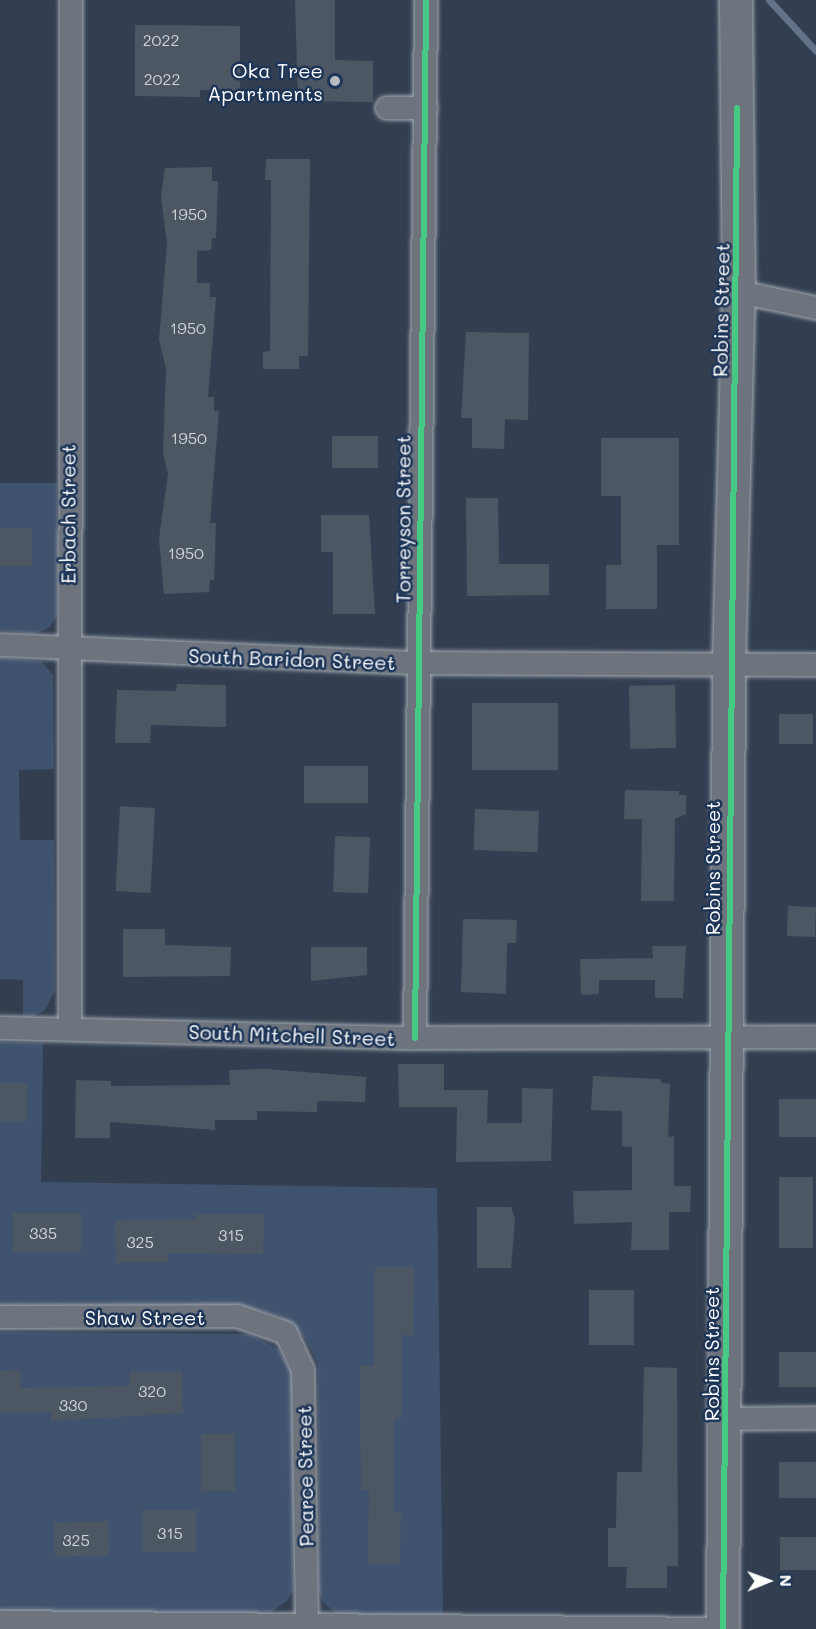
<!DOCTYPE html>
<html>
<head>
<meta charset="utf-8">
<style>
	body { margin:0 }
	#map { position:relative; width:816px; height:1629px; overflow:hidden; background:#333f51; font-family:Mali,sans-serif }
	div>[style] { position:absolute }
	.green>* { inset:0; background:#40536e }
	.stream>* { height:7px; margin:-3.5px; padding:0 3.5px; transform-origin:3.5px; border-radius:3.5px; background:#627389 }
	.building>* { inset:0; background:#4d5764; transform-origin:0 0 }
	.roads { filter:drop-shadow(0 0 2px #a3a9b1) drop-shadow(0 0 2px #a3a9b1) }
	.street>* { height:22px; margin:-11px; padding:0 11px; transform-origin:11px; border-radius:11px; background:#6e747e }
	.secondary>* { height:32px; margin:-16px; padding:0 16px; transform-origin:16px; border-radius:16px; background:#6e747e }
	.cycleway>* { height:6px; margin:-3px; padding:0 3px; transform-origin:3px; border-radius:3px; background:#46c982 }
	.dots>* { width:16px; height:16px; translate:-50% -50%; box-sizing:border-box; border:3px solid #1d3557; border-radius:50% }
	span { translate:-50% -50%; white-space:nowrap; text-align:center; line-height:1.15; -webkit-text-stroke:5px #1d3557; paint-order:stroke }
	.number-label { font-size:16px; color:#d2d5d8 }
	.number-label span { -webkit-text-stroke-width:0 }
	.poi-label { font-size:20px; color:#fff }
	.right { translate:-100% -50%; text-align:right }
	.street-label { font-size:20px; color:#fff }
	.north { position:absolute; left:738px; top:1551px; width:60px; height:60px; -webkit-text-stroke:4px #1d3557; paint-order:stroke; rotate:89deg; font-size:16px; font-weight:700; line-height:24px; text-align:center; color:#fff }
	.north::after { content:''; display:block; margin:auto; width:21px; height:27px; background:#fff; clip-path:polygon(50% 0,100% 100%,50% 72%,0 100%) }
</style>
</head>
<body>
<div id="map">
	<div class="green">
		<i style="clip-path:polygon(0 483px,57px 483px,57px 616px,50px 627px,34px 634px,0 630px)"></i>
		<i style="clip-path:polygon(0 658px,41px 661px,53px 675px,54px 769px,19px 770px,20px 840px,54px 840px,55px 991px,45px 1010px,28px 1019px,23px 1019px,23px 980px,0 979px)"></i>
		<i style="clip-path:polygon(0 1042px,43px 1043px,41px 1182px,437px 1188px,443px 1616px,337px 1614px,324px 1603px,319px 1592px,318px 1363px,304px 1337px,279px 1316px,246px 1307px,0 1307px)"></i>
		<i style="clip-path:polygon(0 1332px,250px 1334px,278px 1349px,294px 1377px,293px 1590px,288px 1600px,267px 1615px,0 1614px)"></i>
	</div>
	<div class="stream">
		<i style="left:769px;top:0;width:69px;rotate:47.3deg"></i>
	</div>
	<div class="building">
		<i style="clip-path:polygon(295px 0,335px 0,335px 60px,373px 61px,373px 102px,298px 101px)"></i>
		<i style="clip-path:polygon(135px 25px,240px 26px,240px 91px,200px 90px,200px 97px,135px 96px)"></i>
		<i style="clip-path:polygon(266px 159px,310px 159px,308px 356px,299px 356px,299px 369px,263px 369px,263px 352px,270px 351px,271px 180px,265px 180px)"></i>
		<i style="clip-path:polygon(212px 167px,212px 181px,218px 181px,216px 238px,212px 238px,211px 250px,197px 251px,197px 283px,210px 283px,210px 297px,216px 297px,208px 397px,214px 397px,214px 411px,219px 411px,210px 523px,216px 523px,214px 580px,210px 580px,209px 592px,164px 594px,159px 539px,168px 474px,163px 453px,166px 368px,159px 340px,167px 244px,161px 197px,165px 168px)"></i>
		<i style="clip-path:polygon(466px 332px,529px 333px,528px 420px,505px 419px,504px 449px,472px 448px,472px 418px,461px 418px)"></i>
		<i style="left:332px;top:436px;width:46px;height:32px"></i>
		<i style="clip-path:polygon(601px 438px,679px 438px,679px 545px,657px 545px,657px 609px,606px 609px,606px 565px,621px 565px,621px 496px,601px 496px)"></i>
		<i style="clip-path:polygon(466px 498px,498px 498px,499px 564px,549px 564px,549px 595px,467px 596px)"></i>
		<i style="clip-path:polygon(321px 515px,369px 515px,375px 614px,333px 614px,333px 552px,321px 552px)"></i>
		<i style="left:0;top:528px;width:32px;height:38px"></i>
		<i style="clip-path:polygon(177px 684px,226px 685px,226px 727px,151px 725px,150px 743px,115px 743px,117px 690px,176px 691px)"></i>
		<i style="left:675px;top:685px;width:63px;height:46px;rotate:89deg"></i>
		<i style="left:472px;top:703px;width:86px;height:67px"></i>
		<i style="left:779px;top:714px;width:34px;height:30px"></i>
		<i style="left:368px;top:766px;width:37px;height:64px;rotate:90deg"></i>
		<i style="clip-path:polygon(625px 790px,679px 791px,679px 795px,686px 795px,686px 814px,675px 819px,674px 901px,641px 901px,642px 819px,624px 819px)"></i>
		<i style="left:155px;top:808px;width:85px;height:35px;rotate:93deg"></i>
		<i style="left:475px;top:809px;width:64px;height:41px;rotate:2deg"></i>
		<i style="left:335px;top:836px;width:35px;height:56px;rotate:2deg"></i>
		<i style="left:788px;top:906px;width:28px;height:30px;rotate:2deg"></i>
		<i style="clip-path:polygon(463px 919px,517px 920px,516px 943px,507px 943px,506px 994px,461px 992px)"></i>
		<i style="clip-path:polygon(123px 929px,165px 929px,165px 945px,231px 947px,230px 976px,123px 977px)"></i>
		<i style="clip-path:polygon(652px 946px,686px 946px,683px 998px,655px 998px,655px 980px,599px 980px,599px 994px,581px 995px,580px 959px,653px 958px)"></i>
		<i style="clip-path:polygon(311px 947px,367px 947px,367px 975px,311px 981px)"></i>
		<i style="clip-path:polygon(398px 1064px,444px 1064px,444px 1090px,488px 1090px,487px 1123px,522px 1123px,522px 1088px,553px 1089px,551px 1161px,456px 1162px,457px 1107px,399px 1107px)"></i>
		<i style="clip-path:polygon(267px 1069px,366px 1077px,365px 1102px,317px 1101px,317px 1112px,257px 1111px,257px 1120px,215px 1120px,215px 1130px,110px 1122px,110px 1138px,75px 1138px,76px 1080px,111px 1081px,111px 1086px,230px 1085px,229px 1070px)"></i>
		<i style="clip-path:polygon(593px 1076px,661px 1079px,661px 1083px,670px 1084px,668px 1137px,674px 1136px,674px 1186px,691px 1186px,690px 1212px,669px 1212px,669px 1250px,631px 1250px,632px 1222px,574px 1224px,573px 1191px,632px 1190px,632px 1147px,622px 1146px,622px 1111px,591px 1110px)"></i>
		<i style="left:0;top:1083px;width:27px;height:38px"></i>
		<i style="left:816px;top:1099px;width:38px;height:37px;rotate:90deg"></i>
		<i style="left:779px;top:1177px;width:34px;height:71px"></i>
		<i style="clip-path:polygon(477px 1207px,511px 1207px,515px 1219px,511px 1268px,477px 1268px)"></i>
		<i style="left:13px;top:1213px;width:68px;height:39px"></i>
		<i style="clip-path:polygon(196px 1214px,264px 1215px,263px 1254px,168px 1253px,168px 1262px,116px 1263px,115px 1221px,196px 1219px)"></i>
		<i style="clip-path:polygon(375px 1267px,414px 1267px,413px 1335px,402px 1335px,401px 1419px,394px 1419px,393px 1512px,401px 1512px,400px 1564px,368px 1564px,369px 1490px,361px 1490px,360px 1365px,374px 1366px)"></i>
		<i style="left:589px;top:1290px;width:45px;height:55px"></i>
		<i style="left:816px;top:1352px;width:35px;height:37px;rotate:90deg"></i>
		<i style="clip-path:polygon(644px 1367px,677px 1368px,678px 1566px,667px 1566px,667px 1588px,626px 1588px,627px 1567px,608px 1567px,608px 1528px,616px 1528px,617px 1472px,642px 1472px)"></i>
		<i style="clip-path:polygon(20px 1370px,21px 1388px,130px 1386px,130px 1372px,182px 1372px,183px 1413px,51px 1421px,51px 1412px,0 1413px,0 1371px)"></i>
		<i style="left:201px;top:1434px;width:34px;height:57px"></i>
		<i style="left:816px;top:1462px;width:36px;height:37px;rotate:90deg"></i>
		<i style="left:196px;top:1510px;width:42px;height:53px;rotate:90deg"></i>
		<i style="left:108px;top:1521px;width:34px;height:54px;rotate:88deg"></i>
		<i style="left:816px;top:1537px;width:33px;height:36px;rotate:90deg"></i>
	</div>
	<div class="roads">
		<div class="street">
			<i style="left:387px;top:108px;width:39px"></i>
			<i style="left:739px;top:292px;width:79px;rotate:11.7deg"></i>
			<i style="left:0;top:645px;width:419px;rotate:2.5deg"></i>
			<i style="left:419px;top:663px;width:397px;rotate:0.3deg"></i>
			<i style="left:0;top:1028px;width:415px;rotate:1.4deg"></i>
			<i style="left:415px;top:1038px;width:401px;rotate:-0.1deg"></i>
			<i style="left:70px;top:1029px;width:1029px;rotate:-89.94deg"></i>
			<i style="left:415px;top:1038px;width:1038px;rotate:-89.39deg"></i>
			<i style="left:0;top:1317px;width:237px;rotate:-0.2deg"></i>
			<i style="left:237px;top:1316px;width:52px;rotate:19.1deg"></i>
			<i style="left:286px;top:1333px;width:41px;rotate:65.3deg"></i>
			<i style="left:303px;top:1370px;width:252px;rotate:89.1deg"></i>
			<i style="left:727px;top:1419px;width:89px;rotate:-0.6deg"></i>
			<i style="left:0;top:1622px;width:722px;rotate:0.56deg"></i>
		</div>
		<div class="secondary">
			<i style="left:723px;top:1629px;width:965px;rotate:-89.64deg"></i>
			<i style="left:729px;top:664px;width:372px;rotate:-88.5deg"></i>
			<i style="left:739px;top:292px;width:292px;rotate:-90.6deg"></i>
		</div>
	</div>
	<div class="cycleway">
		<i style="left:415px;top:1038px;width:1038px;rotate:-89.39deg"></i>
		<i style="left:723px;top:1629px;width:1521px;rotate:-89.47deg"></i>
	</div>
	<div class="dots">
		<i style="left:335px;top:81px;background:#b8bcc2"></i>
	</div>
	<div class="number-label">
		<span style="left:161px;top:40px">2022</span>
		<span style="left:162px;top:79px">2022</span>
		<span style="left:189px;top:214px">1950</span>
		<span style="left:188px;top:328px">1950</span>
		<span style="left:189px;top:438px">1950</span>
		<span style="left:186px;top:553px">1950</span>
		<span style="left:43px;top:1233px">335</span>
		<span style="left:231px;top:1235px">315</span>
		<span style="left:140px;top:1242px">325</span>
		<span style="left:152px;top:1391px">320</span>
		<span style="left:73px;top:1405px">330</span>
		<span style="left:170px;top:1533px">315</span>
		<span style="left:76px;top:1540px">325</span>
	</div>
	<div class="poi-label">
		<span class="right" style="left:323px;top:82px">Oka Tree<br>Apartments</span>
	</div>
	<div class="street-label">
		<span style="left:721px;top:310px;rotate:-89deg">Robins Street</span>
		<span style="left:68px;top:514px;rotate:-90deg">Erbach Street</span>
		<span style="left:403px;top:519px;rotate:-90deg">Torreyson Street</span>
		<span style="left:292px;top:659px;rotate:2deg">South Baridon Street</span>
		<span style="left:712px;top:868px;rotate:-90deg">Robins Street</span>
		<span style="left:292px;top:1035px;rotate:2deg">South Mitchell Street</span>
		<span style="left:145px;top:1317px">Shaw Street</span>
		<span style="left:711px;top:1354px;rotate:-90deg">Robins Street</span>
		<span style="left:305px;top:1476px;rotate:-91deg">Pearce Street</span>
	</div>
	<div class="north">N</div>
</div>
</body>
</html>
